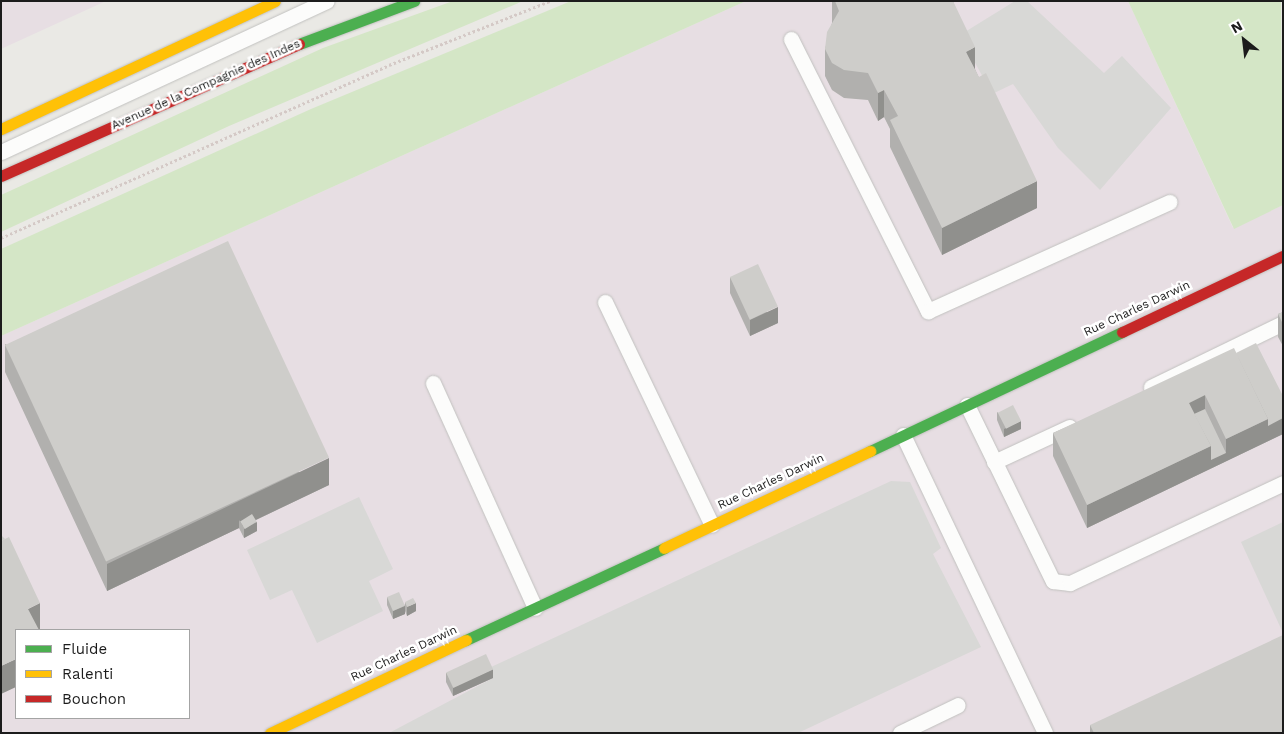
<!DOCTYPE html>
<html>
<head>
<meta charset="utf-8">
<style>
	body { margin:0 }
	#map { position:relative; width:1284px; height:734px; overflow:hidden; background:#eae9e5; font-family:"Work Sans",sans-serif }
	div>[style] { position:absolute }
	.industrial>* { inset:0; background:#e7dee3 }
	.religious>* { inset:0; background:#d8d8d6 }
	.grass>* { inset:0; background:#d4e6c6 }
	.path>* { height:3px; margin-top:-1.5px; transform-origin:0; background:repeating-linear-gradient(90deg,#d4c9c6 0 2.5px,transparent 0 5px) }
	.roads { filter:drop-shadow(0 0 1px #c1c1bf) drop-shadow(0 0 1px #c1c1bf) }
	.lane>* { height:15px; margin:-7.5px; padding:0 7.5px; transform-origin:7.5px; border-radius:7.5px; background:#fcfcfb }
	.fast>* { height:11px; margin:-5.5px; padding:0 5.5px; transform-origin:5.5px; border-radius:5.5px; background:#4caf50 }
	.slow>* { height:11px; margin:-5.5px; padding:0 5.5px; transform-origin:5.5px; border-radius:5.5px; background:#ffc107 }
	.jam>* { height:11px; margin:-5.5px; padding:0 5.5px; transform-origin:5.5px; border-radius:5.5px; background:#c62828 }
	.wall>* { inset:0; background:#b1b0ae }
	.shaded-wall>* { inset:0; background:#90908d }
	.building>* { inset:0; background:#cecdca; transform-origin:0 0 }
	span { translate:-50% -50%; white-space:nowrap; text-align:center; line-height:1.15; -webkit-text-stroke:5px #fff; paint-order:stroke }
	.street-label { font-size:12px; color:#1c1c1c }
	.frame { position:absolute; inset:0; border:2px solid #1c1c1c; pointer-events:none }
	.legend { position:absolute; left:15px; top:629px; width:175px; height:90px; box-sizing:border-box; background:#fff; border:1px solid #a4a4a4; margin:0; padding:6px 9px; list-style:none; font-size:15px; color:#1c1c1c }
	.legend li { display:flex; align-items:center; gap:10px; height:25px }
	.legend b { width:25px; border:1px solid #a4a4a4 }
	.north { position:absolute; left:1219px; top:15px; width:50px; height:50px; -webkit-text-stroke:4px #fff; paint-order:stroke; rotate:331deg; font-size:14px; font-weight:700; line-height:20px; text-align:center; color:#1c1c1c }
	.north::after { content:''; display:block; margin:auto; width:18px; height:22px; background:#1c1c1c; clip-path:polygon(50% 0,100% 100%,50% 72%,0 100%) }
</style>
</head>
<body>
<div id="map">
	<div class="industrial">
		<i style="clip-path:polygon(1px 1px,106px 1px,1px 49px)"></i>
		<i style="clip-path:polygon(evenodd,746px 1px,1128px 1px,1233px 228px,1283px 205px,1283px 733px,1px 733px,1px 336px,746px 1px,16px 630px,189px 630px,189px 718px,16px 718px,16px 630px)"></i>
	</div>
	<div class="religious">
		<i style="clip-path:polygon(1015px 1px,1027px 1px,1104px 73px,1122px 56px,1171px 108px,1100px 190px,1058px 148px,1013px 84px,992px 94px,960px 35px)"></i>
		<i style="clip-path:polygon(891px 481px,910px 482px,941px 548px,933px 554px,981px 647px,798px 733px,389px 733px,493px 678px,489px 668px)"></i>
		<i style="clip-path:polygon(359px 497px,393px 569px,369px 581px,383px 611px,317px 643px,292px 590px,270px 600px,247px 550px)"></i>
		<i style="clip-path:polygon(1283px 522px,1283px 633px,1241px 542px)"></i>
	</div>
	<div class="grass">
		<i style="clip-path:polygon(453px 1px,523px 1px,229px 126px,1px 232px,1px 195px,323px 48px)"></i>
		<i style="clip-path:polygon(571px 1px,746px 1px,1px 336px,1px 249px,311px 109px)"></i>
		<i style="clip-path:polygon(1128px 1px,1281px 1px,1283px 205px,1234px 229px)"></i>
	</div>
	<div class="path">
		<i style="left:1px;top:238px;width:425px;rotate:-24deg"></i>
		<i style="left:389px;top:65px;width:173px;rotate:-21.7deg"></i>
	</div>
	<div class="roads">
		<div class="lane">
			<i style="left:791px;top:39px;width:305px;rotate:63.3deg"></i>
			<i style="left:928px;top:311px;width:265px;rotate:-24.3deg"></i>
			<i style="left:1px;top:152px;width:359px;rotate:-24.9deg"></i>
			<i style="left:605px;top:302px;width:247px;rotate:64.4deg"></i>
			<i style="left:433px;top:383px;width:247px;rotate:65.6deg"></i>
			<i style="left:1151px;top:387px;width:147px;rotate:-25.9deg"></i>
			<i style="left:967px;top:405px;width:196px;rotate:64deg"></i>
			<i style="left:1053px;top:581px;width:17px;rotate:7deg"></i>
			<i style="left:1070px;top:583px;width:235px;rotate:-25.1deg"></i>
			<i style="left:903px;top:435px;width:330px;rotate:64.5deg"></i>
			<i style="left:994px;top:462px;width:83px;rotate:-25deg"></i>
			<i style="left:900px;top:733px;width:64px;rotate:-25.8deg"></i>
		</div>
		<div class="fast">
			<i style="left:299px;top:44px;width:123px;rotate:-20.5deg"></i>
			<i style="left:870px;top:451px;width:279px;rotate:-25.3deg"></i>
			<i style="left:466px;top:640px;width:218px;rotate:-24.9deg"></i>
		</div>
		<div class="slow">
			<i style="left:1px;top:129px;width:302px;rotate:-25deg"></i>
			<i style="left:664px;top:548px;width:228px;rotate:-25.2deg"></i>
			<i style="left:270px;top:733px;width:217px;rotate:-25.4deg"></i>
		</div>
		<div class="jam">
			<i style="left:1px;top:176px;width:326px;rotate:-23.9deg"></i>
			<i style="left:1122px;top:332px;width:178px;rotate:-25.3deg"></i>
		</div>
	</div>
	<div class="wall">
		<i style="clip-path:polygon(832px 1px,953px 1px,975px 69px,1037px 208px,942px 255px,890px 147px,890px 129px,884px 117px,878px 121px,868px 100px,844px 98px,832px 90px,825px 76px,825px 49px,832px 23px)"></i>
		<i style="clip-path:polygon(730px 277px,778px 323px,750px 336px,730px 293px)"></i>
		<i style="clip-path:polygon(1283px 312px,1283px 346px,1278px 337px,1278px 314px)"></i>
		<i style="clip-path:polygon(5px 344px,329px 485px,256px 520px,257px 531px,244px 538px,239px 528px,107px 591px,5px 372px)"></i>
		<i style="clip-path:polygon(1236px 353px,1283px 434px,1087px 528px,1053px 456px,1053px 433px)"></i>
		<i style="clip-path:polygon(997px 412px,1021px 429px,1004px 437px,997px 420px)"></i>
		<i style="clip-path:polygon(387px 597px,405px 605px,405px 602px,416px 611px,407px 616px,405px 611px,405px 614px,393px 619px,387px 605px)"></i>
		<i style="clip-path:polygon(446px 673px,493px 678px,453px 696px,446px 682px)"></i>
		<i style="clip-path:polygon(1090px 725px,1283px 733px,1090px 733px)"></i>
	</div>
	<div class="shaded-wall">
		<i style="clip-path:polygon(975px 47px,975px 74px,966px 52px)"></i>
		<i style="clip-path:polygon(884px 90px,884px 117px,878px 121px,878px 93px)"></i>
		<i style="clip-path:polygon(1037px 181px,1037px 208px,942px 255px,942px 228px)"></i>
		<i style="clip-path:polygon(778px 307px,778px 323px,750px 336px,750px 320px)"></i>
		<i style="clip-path:polygon(1205px 395px,1205px 417px,1192px 423px,1189px 403px)"></i>
		<i style="clip-path:polygon(1283px 418px,1283px 434px,1087px 528px,1087px 505px,1211px 446px,1226px 453px,1226px 439px,1268px 419px)"></i>
		<i style="clip-path:polygon(1021px 421px,1021px 429px,1004px 437px,1004px 429px)"></i>
		<i style="clip-path:polygon(329px 458px,329px 485px,243px 526px,239px 520px,239px 528px,107px 591px,107px 564px)"></i>
		<i style="clip-path:polygon(257px 522px,257px 531px,244px 538px,244px 529px)"></i>
		<i style="clip-path:polygon(40px 603px,40px 630px,28px 630px,28px 609px)"></i>
		<i style="clip-path:polygon(416px 603px,416px 611px,407px 616px,407px 607px)"></i>
		<i style="clip-path:polygon(405px 606px,405px 614px,393px 619px,393px 611px)"></i>
		<i style="clip-path:polygon(16px 659px,16px 687px,1px 694px,1px 666px)"></i>
		<i style="clip-path:polygon(493px 669px,493px 678px,453px 696px,453px 687px)"></i>
	</div>
	<div class="building">
		<i style="clip-path:polygon(835px 1px,953px 1px,975px 47px,966px 52px,979px 77px,986px 73px,1037px 181px,942px 228px,890px 120px,898px 116px,884px 90px,878px 93px,868px 73px,844px 70px,832px 63px,825px 49px,827px 32px,839px 11px)"></i>
		<i style="left:228px;top:241px;width:239px;height:246px;rotate:65deg"></i>
		<i style="left:758px;top:264px;width:47px;height:31px;rotate:65deg"></i>
		<i style="clip-path:polygon(1283px 312px,1283px 324px,1278px 314px)"></i>
		<i style="clip-path:polygon(1256px 343px,1283px 396px,1283px 418px,1268px 426px,1268px 419px,1236px 353px)"></i>
		<i style="clip-path:polygon(1234px 348px,1268px 419px,1226px 439px,1205px 395px,1189px 403px,1211px 446px,1087px 505px,1053px 433px)"></i>
		<i style="left:1013px;top:405px;width:18px;height:17px;rotate:63deg"></i>
		<i style="clip-path:polygon(1205px 409px,1226px 453px,1211px 460px,1211px 446px,1194px 414px)"></i>
		<i style="left:252px;top:514px;width:9px;height:14px;rotate:58deg"></i>
		<i style="clip-path:polygon(1px 535px,5px 539px,1px 541px)"></i>
		<i style="clip-path:polygon(9px 537px,40px 603px,28px 609px,39px 630px,16px 630px,16px 659px,1px 666px,1px 541px)"></i>
		<i style="left:399px;top:592px;width:15px;height:13px;rotate:67deg"></i>
		<i style="clip-path:polygon(413px 598px,416px 603px,407px 607px,405px 602px)"></i>
		<i style="clip-path:polygon(1283px 635px,1283px 733px,1094px 733px,1090px 725px)"></i>
		<i style="left:486px;top:654px;width:17px;height:44px;rotate:65deg"></i>
	</div>
	<div class="street-label">
		<span style="left:206px;top:85px;rotate:-24deg">Avenue de la Compagnie des Indes</span>
		<span style="left:1137px;top:309px;rotate:-25deg">Rue Charles Darwin</span>
		<span style="left:771px;top:482px;rotate:-25deg">Rue Charles Darwin</span>
		<span style="left:404px;top:654px;rotate:-25deg">Rue Charles Darwin</span>
	</div>
	<div class="frame"></div>
	<ul class="legend">
	<li><b style="height:6px;background:#4caf50"></b>Fluide</li>
	<li><b style="height:6px;background:#ffc107"></b>Ralenti</li>
	<li><b style="height:6px;background:#c62828"></b>Bouchon</li>
	</ul>
	<div class="north">N</div>
</div>
</body>
</html>
